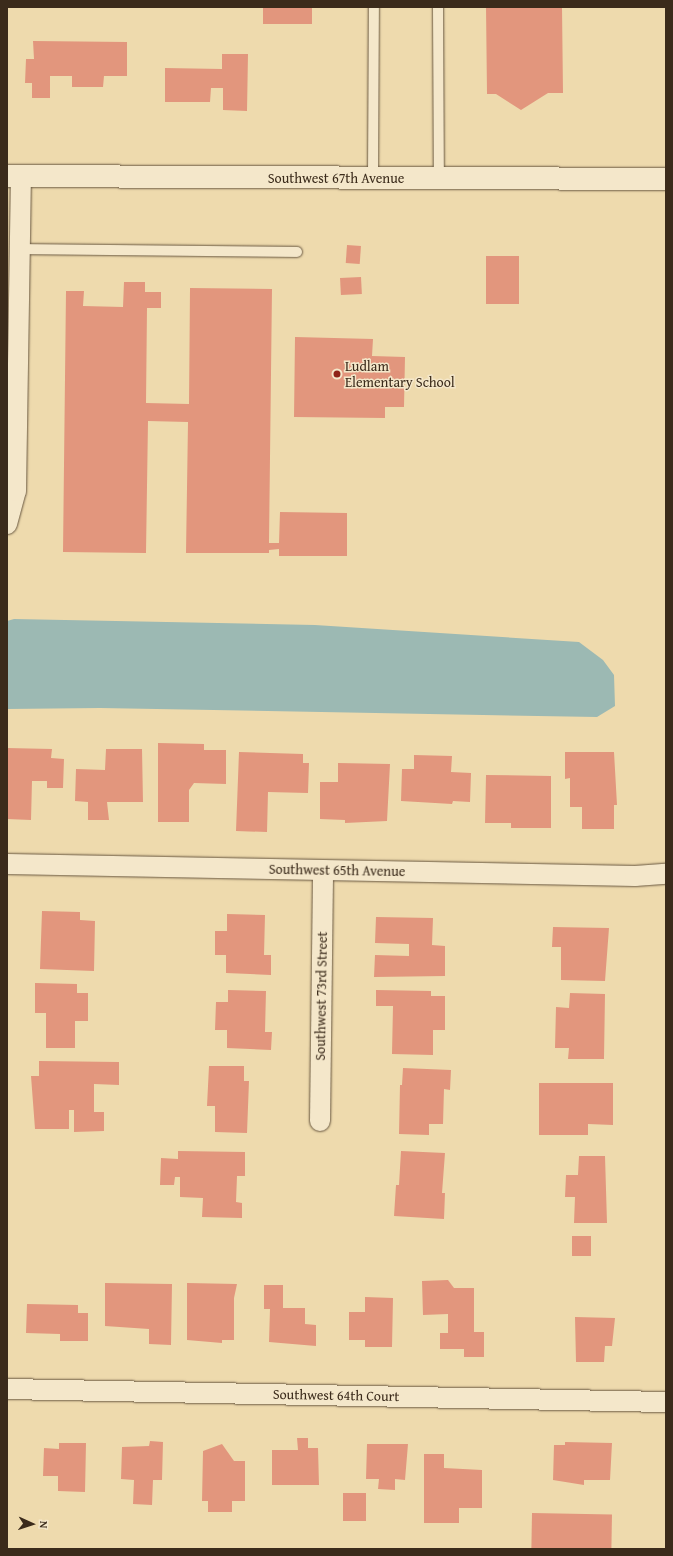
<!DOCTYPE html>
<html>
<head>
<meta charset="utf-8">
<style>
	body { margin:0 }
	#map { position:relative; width:673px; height:1556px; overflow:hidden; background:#eedaad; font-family:"Gentium Book Plus",serif }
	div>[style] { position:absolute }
	.water>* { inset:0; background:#9cb9b3 }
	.building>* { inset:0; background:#e2967d; transform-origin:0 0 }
	.roads { filter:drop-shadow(0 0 1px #685740) drop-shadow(0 0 1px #685740) }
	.lane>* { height:10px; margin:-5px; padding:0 5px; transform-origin:5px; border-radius:5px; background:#f4e7ca }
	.street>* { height:20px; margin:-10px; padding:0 10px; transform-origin:10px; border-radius:10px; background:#f4e7ca }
	.secondary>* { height:22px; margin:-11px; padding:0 11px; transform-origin:11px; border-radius:11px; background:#f4e7ca }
	.dots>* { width:11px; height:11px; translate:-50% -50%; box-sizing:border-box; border:2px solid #f4e7ca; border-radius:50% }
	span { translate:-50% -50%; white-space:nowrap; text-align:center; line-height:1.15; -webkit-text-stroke:3px #f4e7ca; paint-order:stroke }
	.street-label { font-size:14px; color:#3b2b1b }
	.poi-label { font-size:14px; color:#3b2b1b }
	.left { translate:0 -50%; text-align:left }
	.frame { position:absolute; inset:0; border:8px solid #3b2b1b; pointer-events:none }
	.north { position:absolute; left:12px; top:1504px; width:40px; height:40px; -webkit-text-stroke:3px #f4e7ca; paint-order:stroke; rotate:93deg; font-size:11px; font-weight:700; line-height:16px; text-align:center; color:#3b2b1b }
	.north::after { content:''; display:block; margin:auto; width:14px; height:18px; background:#3b2b1b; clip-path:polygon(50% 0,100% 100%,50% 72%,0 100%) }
</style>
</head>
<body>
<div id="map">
	<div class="water">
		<i style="clip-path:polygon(14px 619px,315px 625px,579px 642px,603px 660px,614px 675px,615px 706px,597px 717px,100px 708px,7px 709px,7px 621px)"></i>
	</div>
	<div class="building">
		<i style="left:263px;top:7px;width:49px;height:17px"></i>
		<i style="clip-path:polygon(486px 7px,562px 7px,563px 93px,548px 93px,521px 110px,496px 94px,487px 94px)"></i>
		<i style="clip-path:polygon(33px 41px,127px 42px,127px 76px,104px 76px,103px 87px,72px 87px,72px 76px,50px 76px,50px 98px,32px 98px,32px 83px,25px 83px,26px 59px,34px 59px)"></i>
		<i style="clip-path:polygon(222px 54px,248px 54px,247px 111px,223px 110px,223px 88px,211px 88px,210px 102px,165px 102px,165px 68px,222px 69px)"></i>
		<i style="left:347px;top:245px;width:14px;height:18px;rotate:4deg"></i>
		<i style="left:486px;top:256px;width:33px;height:48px"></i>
		<i style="left:361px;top:277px;width:17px;height:21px;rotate:87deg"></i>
		<i style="clip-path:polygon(124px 282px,145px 282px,145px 292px,161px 292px,161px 308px,147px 308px,146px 403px,189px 404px,190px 288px,272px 289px,269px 543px,279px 543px,280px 512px,347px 513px,347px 556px,279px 556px,279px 549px,269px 550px,269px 553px,186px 553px,188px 422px,148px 421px,146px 553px,63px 552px,66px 291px,84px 291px,83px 306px,123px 307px)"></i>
		<i style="clip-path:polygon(295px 337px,373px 339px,372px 356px,405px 357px,404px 407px,385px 407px,385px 418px,294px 417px)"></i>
		<i style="clip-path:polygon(158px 743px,204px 744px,204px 750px,226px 750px,226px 784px,194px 783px,189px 790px,189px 822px,158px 822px)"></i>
		<i style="clip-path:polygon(7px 748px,52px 749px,51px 758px,64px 759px,63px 788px,47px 788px,47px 781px,32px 781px,31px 820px,7px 819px)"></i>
		<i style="clip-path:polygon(106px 749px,142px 749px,143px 802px,107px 802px,109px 820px,88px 820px,88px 802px,75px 801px,76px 769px,105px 770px)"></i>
		<i style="clip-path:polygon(239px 752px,303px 754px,303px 763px,309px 763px,308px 793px,268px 792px,267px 832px,236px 831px)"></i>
		<i style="clip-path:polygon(565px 752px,614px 752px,617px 805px,614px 805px,614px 829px,582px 829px,582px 807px,570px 807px,570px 778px,565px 779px)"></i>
		<i style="clip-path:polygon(414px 755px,452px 756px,451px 772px,471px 773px,470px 802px,453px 801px,452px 804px,401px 801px,402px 769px,414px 769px)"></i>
		<i style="clip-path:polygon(338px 763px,390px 764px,387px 821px,345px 823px,345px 820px,320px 819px,320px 782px,338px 782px)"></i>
		<i style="clip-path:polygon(486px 775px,551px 776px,551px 828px,511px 828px,511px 823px,485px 823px)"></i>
		<i style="clip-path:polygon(42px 911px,80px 912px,80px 920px,95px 921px,94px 971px,40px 969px)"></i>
		<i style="clip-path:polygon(227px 914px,265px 915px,264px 955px,271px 955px,271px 975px,226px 973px,226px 955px,215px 955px,215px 931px,227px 931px)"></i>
		<i style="clip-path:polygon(376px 917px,433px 918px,432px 945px,445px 946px,445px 976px,374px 977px,375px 955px,409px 956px,409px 944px,375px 943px)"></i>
		<i style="clip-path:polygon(553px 927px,609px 928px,605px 981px,561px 980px,561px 947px,552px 947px)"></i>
		<i style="clip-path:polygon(35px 983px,77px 984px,77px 993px,88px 993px,88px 1021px,75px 1021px,75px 1048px,46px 1048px,46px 1013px,35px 1013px)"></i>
		<i style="clip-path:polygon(228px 990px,266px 991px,265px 1032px,272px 1032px,271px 1050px,227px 1048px,227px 1030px,215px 1030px,216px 1002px,228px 1002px)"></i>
		<i style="clip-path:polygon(376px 990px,431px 991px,431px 996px,445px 996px,445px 1030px,433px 1030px,433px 1055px,392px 1054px,393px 1006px,376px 1006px)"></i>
		<i style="clip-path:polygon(570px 993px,605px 994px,604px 1059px,568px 1059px,569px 1048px,555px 1048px,556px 1007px,569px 1008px)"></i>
		<i style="clip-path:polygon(39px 1061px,119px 1062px,119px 1085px,94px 1084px,94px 1112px,104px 1112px,104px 1131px,74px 1132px,74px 1110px,69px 1110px,69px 1129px,35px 1129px,31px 1076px,39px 1076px)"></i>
		<i style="clip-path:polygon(209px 1066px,244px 1066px,244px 1081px,249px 1081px,247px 1133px,215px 1132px,215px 1106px,207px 1106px)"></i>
		<i style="clip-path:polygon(403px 1068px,451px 1070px,450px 1090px,444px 1089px,443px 1124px,429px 1124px,429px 1135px,399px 1134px,400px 1085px,402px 1085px)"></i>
		<i style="clip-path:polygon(539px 1083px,613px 1083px,613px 1125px,588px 1124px,588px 1135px,539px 1135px)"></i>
		<i style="clip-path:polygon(178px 1151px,245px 1152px,245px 1176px,237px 1176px,236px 1202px,242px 1203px,242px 1218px,202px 1217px,203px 1198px,180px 1197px,180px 1177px,175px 1177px,174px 1185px,160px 1185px,161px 1158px,178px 1159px)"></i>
		<i style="clip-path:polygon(401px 1151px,445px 1153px,442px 1193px,445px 1193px,444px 1219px,394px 1216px,396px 1185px,399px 1185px)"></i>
		<i style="clip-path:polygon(579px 1156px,605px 1156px,607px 1223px,574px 1223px,575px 1197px,565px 1197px,566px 1175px,578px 1175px)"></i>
		<i style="left:572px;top:1236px;width:19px;height:20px"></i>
		<i style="clip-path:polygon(448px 1280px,454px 1288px,474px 1288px,474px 1332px,484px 1332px,484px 1357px,464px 1357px,464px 1349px,440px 1349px,440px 1333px,448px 1333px,448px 1314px,423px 1315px,422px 1281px)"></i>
		<i style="clip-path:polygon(105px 1283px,172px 1284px,171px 1345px,149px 1344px,149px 1329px,105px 1326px)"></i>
		<i style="clip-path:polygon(187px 1283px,237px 1284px,234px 1298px,234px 1340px,222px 1340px,222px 1343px,187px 1340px)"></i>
		<i style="clip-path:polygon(264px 1285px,283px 1285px,283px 1308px,305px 1308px,305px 1324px,316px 1325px,316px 1346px,269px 1342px,270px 1309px,264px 1309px)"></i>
		<i style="clip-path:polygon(365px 1297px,393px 1298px,392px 1347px,365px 1347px,365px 1340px,349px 1340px,349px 1312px,365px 1312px)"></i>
		<i style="clip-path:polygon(27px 1304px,78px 1305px,78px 1313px,88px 1313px,88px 1341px,60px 1341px,60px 1334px,26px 1333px)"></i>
		<i style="clip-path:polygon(575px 1317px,615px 1318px,612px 1346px,605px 1346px,604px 1362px,576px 1362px)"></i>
		<i style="clip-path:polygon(297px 1438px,308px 1438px,308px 1448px,318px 1448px,319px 1485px,272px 1485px,272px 1450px,298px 1450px)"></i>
		<i style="clip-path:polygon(150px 1441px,163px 1442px,162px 1480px,153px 1480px,152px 1505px,133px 1504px,134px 1480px,121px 1479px,122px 1447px,149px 1446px)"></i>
		<i style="clip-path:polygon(565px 1442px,612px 1443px,610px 1480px,584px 1480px,584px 1485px,553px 1480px,554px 1445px,565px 1445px)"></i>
		<i style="clip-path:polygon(59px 1443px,86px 1443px,85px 1492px,58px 1491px,58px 1476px,43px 1476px,44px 1448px,59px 1449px)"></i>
		<i style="clip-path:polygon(222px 1444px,234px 1461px,245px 1461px,245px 1501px,232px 1501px,232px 1512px,208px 1512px,208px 1501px,202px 1501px,203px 1451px)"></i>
		<i style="clip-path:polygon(367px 1444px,408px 1444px,405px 1480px,395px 1479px,395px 1490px,378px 1489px,379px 1479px,366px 1479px)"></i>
		<i style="clip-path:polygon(424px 1454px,444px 1454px,444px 1468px,482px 1470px,482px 1508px,459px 1508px,459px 1523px,424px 1523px)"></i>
		<i style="left:343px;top:1493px;width:23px;height:28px"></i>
		<i style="left:532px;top:1513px;width:80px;height:36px;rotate:1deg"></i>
	</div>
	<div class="roads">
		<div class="lane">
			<i style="left:438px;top:7px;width:172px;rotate:89.7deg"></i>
			<i style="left:373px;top:178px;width:171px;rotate:-89.7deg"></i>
			<i style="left:19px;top:249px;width:278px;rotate:0.6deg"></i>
		</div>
		<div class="street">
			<i style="left:7px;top:524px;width:34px;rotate:-75deg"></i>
			<i style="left:16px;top:491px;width:315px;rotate:-89.1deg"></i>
			<i style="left:7px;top:864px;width:628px;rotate:1.09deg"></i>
			<i style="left:635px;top:876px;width:31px;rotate:-4deg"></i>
			<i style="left:320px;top:1121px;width:251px;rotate:-89.3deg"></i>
			<i style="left:7px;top:1389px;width:659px;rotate:1.13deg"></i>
		</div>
		<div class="secondary">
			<i style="left:7px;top:176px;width:659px;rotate:0.26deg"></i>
		</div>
	</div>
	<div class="dots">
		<i style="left:337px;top:374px;background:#8f2418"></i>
	</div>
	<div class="street-label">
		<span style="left:336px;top:178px">Southwest 67th Avenue</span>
		<span style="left:337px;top:870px;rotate:1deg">Southwest 65th Avenue</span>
		<span style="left:321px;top:996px;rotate:-89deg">Southwest 73rd Street</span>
		<span style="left:336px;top:1395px;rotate:1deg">Southwest 64th Court</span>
	</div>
	<div class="poi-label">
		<span class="left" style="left:345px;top:374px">Ludlam<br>Elementary School</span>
	</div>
	<div class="frame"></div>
	<div class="north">N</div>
</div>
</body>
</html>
